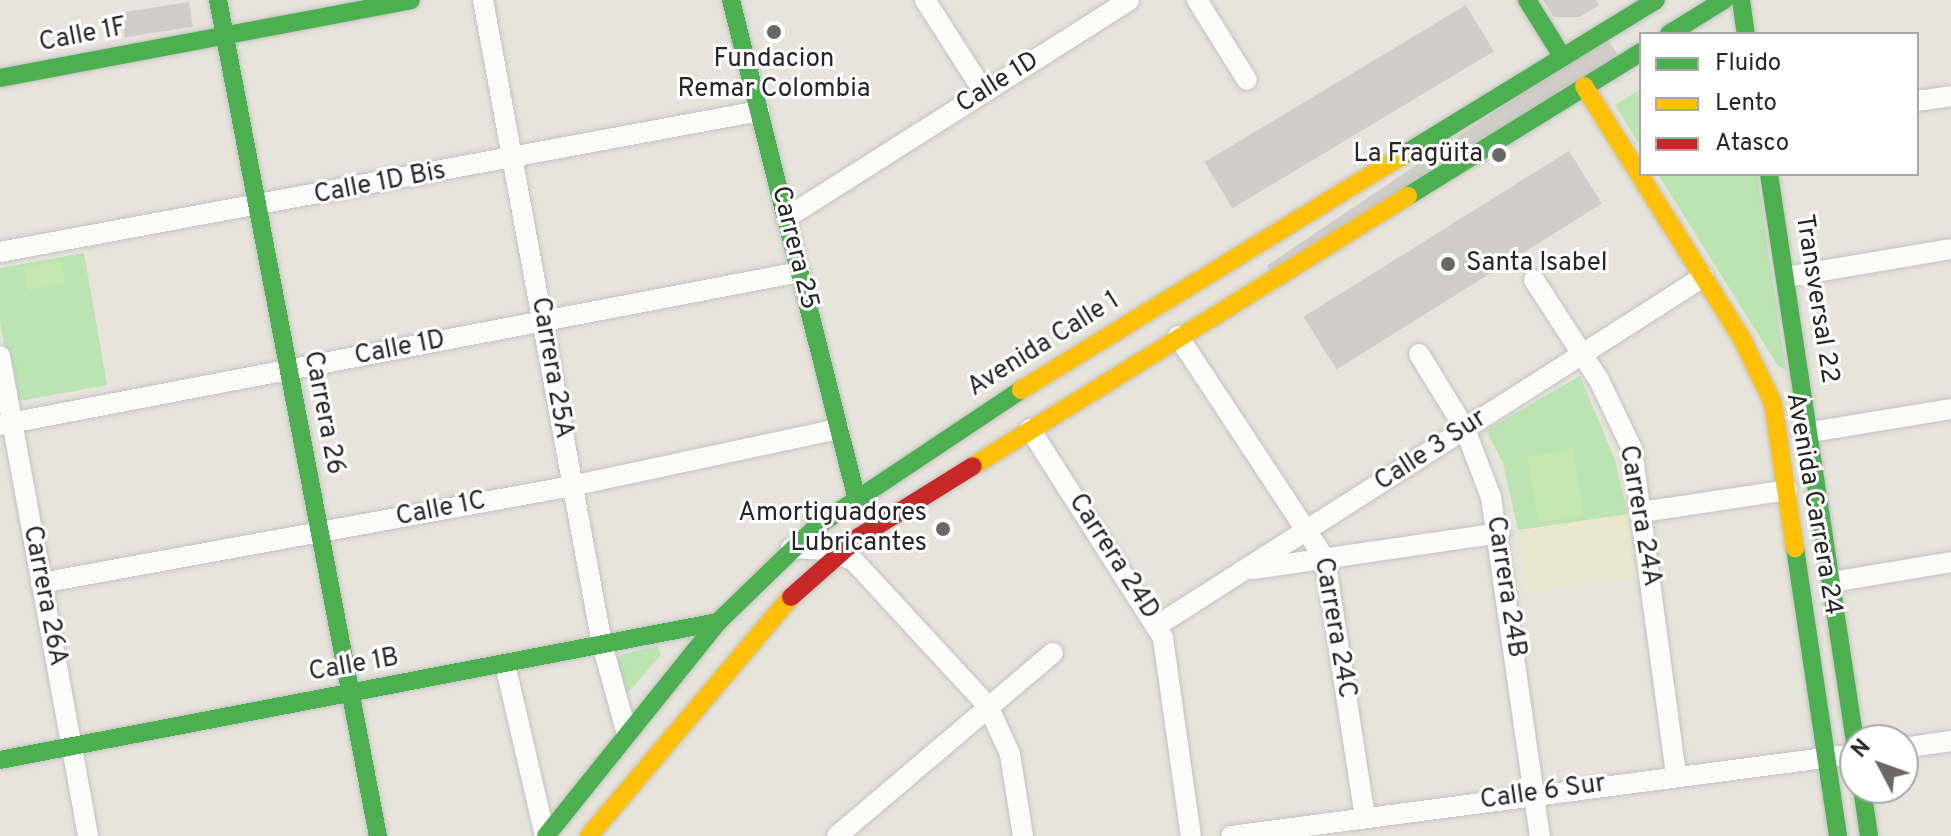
<!DOCTYPE html>
<html>
<head>
<meta charset="utf-8">
<style>
	body { margin:0 }
	#map { position:relative; width:1951px; height:836px; overflow:hidden; background:#e6e4db; font-family:Overpass,sans-serif }
	div>[style] { position:absolute }
	.education>* { inset:0; background:#eae7ce; transform-origin:0 0 }
	.green>* { inset:0; background:#bbe4b2 }
	.pitch>* { inset:0; background:#c5e8af; transform-origin:0 0 }
	.building>* { inset:0; background:#cecdc7; transform-origin:0 0 }
	.roads { filter:drop-shadow(0 0 2px #c3c2c1) drop-shadow(0 0 2px #c3c2c1) }
	.street>* { height:20px; margin:-10px; padding:0 10px; transform-origin:10px; border-radius:10px; background:#fbfbfa }
	.fast>* { height:18px; margin:-9px; padding:0 9px; transform-origin:9px; border-radius:9px; background:#4caf50 }
	.slow>* { height:18px; margin:-9px; padding:0 9px; transform-origin:9px; border-radius:9px; background:#ffc107 }
	.jam>* { height:18px; margin:-9px; padding:0 9px; transform-origin:9px; border-radius:9px; background:#c62828 }
	.dots>* { width:22px; height:22px; translate:-50% -50%; box-sizing:border-box; border:4px solid #fff; border-radius:50% }
	span { translate:-50% -50%; white-space:nowrap; text-align:center; line-height:1.15; -webkit-text-stroke:6px #fff; paint-order:stroke }
	.street-label { font-size:26px; color:#262626 }
	.poi-label { font-size:26px; color:#262626 }
	.right { translate:-100% -50%; text-align:right }
	.left { translate:0 -50%; text-align:left }
	.legend { position:absolute; left:1639px; top:32px; width:280px; height:144px; box-sizing:border-box; background:#fff; border:2px solid #a8a8a8; margin:0; padding:10px 14px; list-style:none; font-size:24px; color:#262626 }
	.legend li { display:flex; align-items:center; gap:16px; height:40px }
	.legend b { width:40px; border:2px solid #a8a8a8 }
	.north { position:absolute; left:1839px; top:724px; width:80px; height:80px; box-sizing:border-box; background:#fff; border:2px solid #a8a8a8; border-radius:50%; rotate:311deg; font-size:22px; font-weight:700; line-height:32px; text-align:center; color:#262626 }
	.north::after { content:''; display:block; margin:auto; width:28px; height:36px; background:#696865; clip-path:polygon(50% 0,100% 100%,50% 72%,0 100%) }
</style>
</head>
<body>
<div id="map">
	<div class="education">
		<i style="left:1628px;top:514px;width:63px;height:111px;rotate:82deg"></i>
	</div>
	<div class="green">
		<i style="clip-path:polygon(1641px 89px,1641px 147px,1615px 105px)"></i>
		<i style="clip-path:polygon(1658px 174px,1757px 174px,1786px 370px,1778px 366px)"></i>
		<i style="clip-path:polygon(84px 253px,107px 385px,14px 402px,0 322px,0 268px)"></i>
		<i style="clip-path:polygon(1580px 376px,1615px 460px,1628px 514px,1518px 530px,1503px 463px,1486px 430px)"></i>
		<i style="clip-path:polygon(657px 646px,661px 655px,626px 695px,617px 656px)"></i>
	</div>
	<div class="pitch">
		<i style="left:61px;top:261px;width:23px;height:38px;rotate:80deg"></i>
		<i style="left:1573px;top:449px;width:67px;height:46px;rotate:81deg"></i>
	</div>
	<div class="building">
		<i style="clip-path:polygon(1543px 0,1596px 0,1599px 5px,1580px 17px,1554px 17px)"></i>
		<i style="left:189px;top:2px;width:25px;height:69px;rotate:81deg"></i>
		<i style="left:1466px;top:5px;width:54px;height:305px;rotate:59deg"></i>
		<i style="left:1606px;top:37px;width:25px;height:409px;rotate:56deg"></i>
		<i style="left:1569px;top:151px;width:62px;height:313px;rotate:58deg"></i>
	</div>
	<div class="roads">
		<div class="street">
			<i style="left:483px;top:0;width:655px;rotate:79.53deg"></i>
			<i style="left:602px;top:644px;width:93px;rotate:74.5deg"></i>
			<i style="left:925px;top:0;width:109px;rotate:57.3deg"></i>
			<i style="left:1197px;top:0;width:94px;rotate:58deg"></i>
			<i style="left:1917px;top:101px;width:34px;rotate:-8deg"></i>
			<i style="left:786px;top:218px;width:406px;rotate:-32.4deg"></i>
			<i style="left:0;top:252px;width:772px;rotate:-10.52deg"></i>
			<i style="left:1786px;top:277px;width:167px;rotate:-9.6deg"></i>
			<i style="left:1534px;top:280px;width:119px;rotate:57deg"></i>
			<i style="left:1599px;top:380px;width:76px;rotate:64.4deg"></i>
			<i style="left:1632px;top:449px;width:329px;rotate:82.3deg"></i>
			<i style="left:1178px;top:336px;width:267px;rotate:56.6deg"></i>
			<i style="left:1325px;top:559px;width:262px;rotate:81.2deg"></i>
			<i style="left:1419px;top:354px;width:88px;rotate:58.5deg"></i>
			<i style="left:1465px;top:429px;width:73px;rotate:69.1deg"></i>
			<i style="left:1491px;top:497px;width:343px;rotate:81.8deg"></i>
			<i style="left:0;top:356px;width:488px;rotate:79.6deg"></i>
			<i style="left:0;top:425px;width:814px;rotate:-10.83deg"></i>
			<i style="left:1030px;top:429px;width:248px;rotate:57.5deg"></i>
			<i style="left:1163px;top:638px;width:200px;rotate:82deg"></i>
			<i style="left:1811px;top:432px;width:142px;rotate:-9.3deg"></i>
			<i style="left:1642px;top:512px;width:147px;rotate:-8.6deg"></i>
			<i style="left:791px;top:548px;width:38px;rotate:3deg"></i>
			<i style="left:829px;top:550px;width:27px;rotate:24deg"></i>
			<i style="left:854px;top:561px;width:197px;rotate:47.3deg"></i>
			<i style="left:988px;top:706px;width:53px;rotate:65.4deg"></i>
			<i style="left:1010px;top:754px;width:83px;rotate:81deg"></i>
			<i style="left:1253px;top:569px;width:249px;rotate:-8.3deg"></i>
			<i style="left:1832px;top:582px;width:121px;rotate:-9.5deg"></i>
			<i style="left:41px;top:583px;width:540px;rotate:-10.35deg"></i>
			<i style="left:572px;top:486px;width:273px;rotate:-12.1deg"></i>
			<i style="left:1158px;top:625px;width:647px;rotate:-32.56deg"></i>
			<i style="left:505px;top:664px;width:177px;rotate:76.9deg"></i>
			<i style="left:1903px;top:748px;width:49px;rotate:-8.3deg"></i>
			<i style="left:837px;top:836px;width:283px;rotate:-40.3deg"></i>
			<i style="left:1231px;top:836px;width:629px;rotate:-7.49deg"></i>
		</div>
		<div class="fast">
			<i style="left:218px;top:0;width:851px;rotate:79.17deg"></i>
			<i style="left:731px;top:0;width:512px;rotate:75.86deg"></i>
			<i style="left:1527px;top:0;width:66px;rotate:58deg"></i>
			<i style="left:1741px;top:0;width:34px;rotate:82deg"></i>
			<i style="left:1669px;top:34px;width:65px;rotate:-31.7deg"></i>
			<i style="left:0;top:78px;width:418px;rotate:-10.7deg"></i>
			<i style="left:1400px;top:157px;width:300px;rotate:-31.5deg"></i>
			<i style="left:1769px;top:174px;width:574px;rotate:81.39deg"></i>
			<i style="left:1408px;top:196px;width:274px;rotate:-31.7deg"></i>
			<i style="left:1795px;top:548px;width:291px;rotate:81.5deg"></i>
			<i style="left:0;top:760px;width:731px;rotate:-10.88deg"></i>
			<i style="left:1862px;top:788px;width:49px;rotate:81.7deg"></i>
			<i style="left:546px;top:836px;width:275px;rotate:-51.2deg"></i>
			<i style="left:718px;top:622px;width:138px;rotate:-44.1deg"></i>
			<i style="left:817px;top:526px;width:245px;rotate:-33.7deg"></i>
		</div>
		<div class="slow">
			<i style="left:1584px;top:86px;width:298px;rotate:58deg"></i>
			<i style="left:1742px;top:339px;width:71px;rotate:64.2deg"></i>
			<i style="left:1773px;top:403px;width:147px;rotate:81.4deg"></i>
			<i style="left:1021px;top:390px;width:445px;rotate:-31.6deg"></i>
			<i style="left:973px;top:466px;width:512px;rotate:-31.83deg"></i>
			<i style="left:589px;top:836px;width:313px;rotate:-49.8deg"></i>
		</div>
		<div class="jam">
			<i style="left:791px;top:597px;width:91px;rotate:-41.4deg"></i>
			<i style="left:859px;top:537px;width:134px;rotate:-31.9deg"></i>
		</div>
	</div>
	<div class="dots">
		<i style="left:774px;top:32px;background:#696865"></i>
		<i style="left:1499px;top:155px;background:#696865"></i>
		<i style="left:1448px;top:264px;background:#696865"></i>
		<i style="left:943px;top:529px;background:#696865"></i>
	</div>
	<div class="street-label">
		<span style="left:83px;top:36px;rotate:-11deg">Calle 1F</span>
		<span style="left:998px;top:83px;rotate:-32deg">Calle 1D</span>
		<span style="left:380px;top:184px;rotate:-11deg">Calle 1D Bis</span>
		<span style="left:794px;top:248px;rotate:76deg">Carrera 25</span>
		<span style="left:1816px;top:299px;rotate:81deg">Transversal 22</span>
		<span style="left:1044px;top:345px;rotate:-32deg">Avenida Calle 1</span>
		<span style="left:400px;top:349px;rotate:-11deg">Calle 1D</span>
		<span style="left:551px;top:368px;rotate:80deg">Carrera 25A</span>
		<span style="left:323px;top:413px;rotate:79deg">Carrera 26</span>
		<span style="left:1431px;top:451px;rotate:-33deg">Calle 3 Sur</span>
		<span style="left:1813px;top:504px;rotate:80deg">Avenida Carrera 24</span>
		<span style="left:441px;top:510px;rotate:-11deg">Calle 1C</span>
		<span style="left:1639px;top:516px;rotate:80deg">Carrera 24A</span>
		<span style="left:1113px;top:557px;rotate:57deg">Carrera 24D</span>
		<span style="left:1505px;top:587px;rotate:81deg">Carrera 24B</span>
		<span style="left:44px;top:596px;rotate:79deg">Carrera 26A</span>
		<span style="left:1334px;top:628px;rotate:80deg">Carrera 24C</span>
		<span style="left:354px;top:666px;rotate:-10deg">Calle 1B</span>
		<span style="left:1543px;top:793px;rotate:-8deg">Calle 6 Sur</span>
	</div>
	<div class="poi-label">
		<span style="left:774px;top:75px">Fundacion<br>Remar Colombia</span>
		<span class="right" style="left:1483px;top:155px">La Fragüita</span>
		<span class="left" style="left:1466px;top:264px">Santa Isabel</span>
		<span class="right" style="left:927px;top:529px">Amortiguadores<br>Lubricantes</span>
	</div>
	<ul class="legend">
	<li><b style="height:10px;background:#4caf50"></b>Fluido</li>
	<li><b style="height:10px;background:#ffc107"></b>Lento</li>
	<li><b style="height:10px;background:#c62828"></b>Atasco</li>
	</ul>
	<div class="north">N</div>
</div>
</body>
</html>
